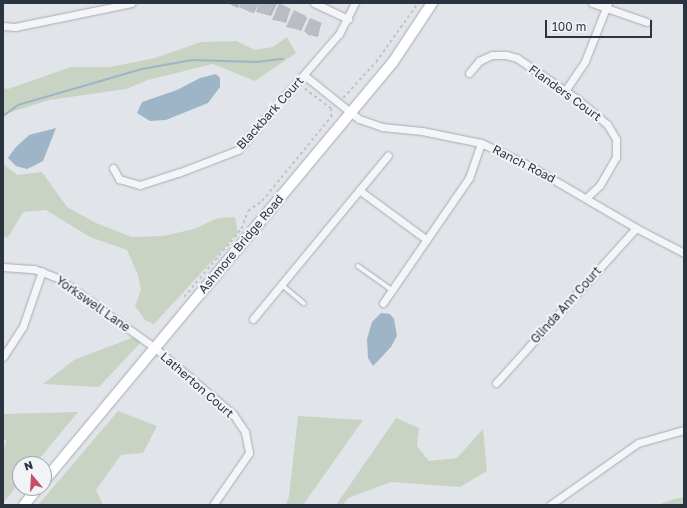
<!DOCTYPE html>
<html>
<head>
<meta charset="utf-8">
<style>
	body { margin:0 }
	#map { position:relative; width:687px; height:508px; overflow:hidden; background:#e1e5e9; font-family:"Golos Text",sans-serif }
	div>[style] { position:absolute }
	.green>* { inset:0; background:#c8d3c3 }
	.water>* { inset:0; background:#9eb5c8 }
	.shadow>* { inset:0; background:#0003 }
	.stream>* { height:2px; margin:-1px; padding:0 1px; transform-origin:1px; border-radius:1px; background:#9eb5c8 }
	.building>* { inset:0; background:#b9bec6 }
	.path>* { height:1.5px; margin-top:-0.75px; transform-origin:0; background:repeating-linear-gradient(90deg,#bfc3c8 0 3px,transparent 0 6px) }
	.roads { filter:drop-shadow(0 0 1px #a6acb3) drop-shadow(0 0 1px #a6acb3) }
	.lane>* { height:3.5px; margin:-1.75px; padding:0 1.75px; transform-origin:1.75px; border-radius:1.75px; background:#f4f5f8 }
	.street>* { height:7px; margin:-3.5px; padding:0 3.5px; transform-origin:3.5px; border-radius:3.5px; background:#f4f5f8 }
	.secondary>* { height:10px; margin:-5px; padding:0 5px; transform-origin:5px; border-radius:5px; background:#fff }
	span { translate:-50% -50%; white-space:nowrap; text-align:center; line-height:1.15; -webkit-text-stroke:4px #f1f4f7; paint-order:stroke }
	.street-label { font-size:12px; color:#2a3440 }
	.frame { position:absolute; inset:0; border:4px solid #2a3440; pointer-events:none }
	.north { position:absolute; left:12px; top:456px; width:40px; height:40px; box-sizing:border-box; background:#f1f4f7; border:1px solid #a1a7ae; border-radius:50%; rotate:342deg; font-size:11px; font-weight:700; line-height:16px; text-align:center; color:#2a3440 }
	.north::after { content:''; display:block; margin:auto; width:14px; height:18px; background:#c94c66; clip-path:polygon(50% 0,100% 100%,50% 72%,0 100%) }
	.scale { position:absolute; left:545px; top:20px; width:107px; height:18px; box-sizing:border-box; border:2px solid #2a3440; border-top:0; padding-left:5px; font-size:12px; line-height:14px; white-space:nowrap; color:#2a3440; -webkit-text-stroke:3px #f1f4f7; paint-order:stroke }
</style>
</head>
<body>
<div id="map">
	<div class="green">
		<i style="clip-path:polygon(287px 37px,296px 53px,255px 81px,213px 64px,148px 80px,126px 89px,49px 100px,5px 114px,3px 119px,3px 88px,8px 89px,71px 67px,110px 67px,155px 58px,201px 42px,236px 41px,255px 50px,273px 47px)"></i>
		<i style="clip-path:polygon(3px 164px,17px 175px,42px 172px,67px 207px,96px 223px,132px 237px,163px 236px,194px 229px,218px 218px,235px 217px,238px 233px,154px 324px,145px 320px,135px 306px,141px 290px,138px 275px,127px 250px,90px 237px,46px 210px,23px 212px,9px 236px,3px 238px)"></i>
		<i style="clip-path:polygon(134px 337px,141px 342px,99px 387px,43px 384px,74px 360px)"></i>
		<i style="clip-path:polygon(118px 411px,157px 426px,143px 453px,121px 455px,96px 490px,103px 505px,38px 505px)"></i>
		<i style="clip-path:polygon(78px 412px,35px 464px,20px 464px,20px 482px,3px 503px,3px 449px,6px 442px,3px 436px,3px 414px)"></i>
		<i style="clip-path:polygon(298px 416px,363px 420px,303px 505px,286px 505px,289px 496px)"></i>
		<i style="clip-path:polygon(396px 418px,419px 428px,417px 446px,429px 461px,457px 458px,483px 429px,487px 471px,460px 487px,391px 482px,348px 498px,343px 505px,336px 505px)"></i>
		<i style="clip-path:polygon(684px 497px,684px 505px,658px 505px,674px 499px)"></i>
	</div>
	<div class="water">
		<i style="clip-path:polygon(216px 74px,220px 78px,220px 87px,208px 103px,166px 120px,150px 121px,137px 113px,142px 102px,177px 90px,200px 78px)"></i>
		<i style="clip-path:polygon(56px 128px,43px 161px,27px 169px,16px 166px,8px 158px,15px 148px,29px 135px)"></i>
		<i style="clip-path:polygon(381px 313px,390px 314px,394px 319px,397px 336px,391px 347px,373px 366px,368px 358px,367px 339px,372px 322px)"></i>
	</div>
	<div class="shadow">
		<i style="clip-path:polygon(227px 3px,240px 3px,238px 8px)"></i>
		<i style="clip-path:polygon(242px 3px,259px 3px,254px 13px,241px 6px)"></i>
		<i style="clip-path:polygon(261px 3px,277px 4px,271px 16px,257px 12px)"></i>
		<i style="clip-path:polygon(290px 10px,286px 23px,273px 19px)"></i>
		<i style="clip-path:polygon(294px 11px,307px 18px,301px 31px,288px 26px)"></i>
		<i style="clip-path:polygon(321px 24px,318px 37px,307px 34px,308px 32px)"></i>
	</div>
	<div class="stream">
		<i style="left:3px;top:116px;width:19px;rotate:-36deg"></i>
		<i style="left:18px;top:105px;width:129px;rotate:-16.2deg"></i>
		<i style="left:142px;top:69px;width:51px;rotate:-10.2deg"></i>
		<i style="left:192px;top:60px;width:65px;rotate:1.8deg"></i>
		<i style="left:257px;top:62px;width:26px;rotate:-7deg"></i>
	</div>
	<div class="building">
		<i style="clip-path:polygon(241px 3px,257px 3px,252px 13px,239px 7px)"></i>
		<i style="clip-path:polygon(259px 3px,275px 3px,269px 15px,256px 12px)"></i>
		<i style="clip-path:polygon(279px 3px,291px 9px,285px 22px,272px 20px)"></i>
		<i style="clip-path:polygon(294px 10px,306px 16px,300px 30px,286px 27px)"></i>
		<i style="clip-path:polygon(310px 18px,322px 23px,316px 36px,312px 34px,310px 36px,304px 31px)"></i>
	</div>
	<div class="path">
		<i style="left:343px;top:98px;width:49px;rotate:-47.5deg"></i>
		<i style="left:376px;top:62px;width:72px;rotate:-54.6deg"></i>
		<i style="left:184px;top:297px;width:89px;rotate:-50deg"></i>
		<i style="left:241px;top:229px;width:19px;rotate:-69deg"></i>
		<i style="left:248px;top:211px;width:17px;rotate:-36deg"></i>
		<i style="left:262px;top:201px;width:109px;rotate:-50.6deg"></i>
		<i style="left:331px;top:117px;width:8px;rotate:-90deg"></i>
		<i style="left:331px;top:109px;width:36px;rotate:-143deg"></i>
	</div>
	<div class="roads">
		<div class="lane">
			<i style="left:358px;top:266px;width:42px;rotate:35.2deg"></i>
			<i style="left:281px;top:284px;width:30px;rotate:40deg"></i>
		</div>
		<div class="street">
			<i style="left:314px;top:3px;width:38px;rotate:25deg"></i>
			<i style="left:592px;top:3px;width:58px;rotate:19.1deg"></i>
			<i style="left:3px;top:26px;width:12px;rotate:5deg"></i>
			<i style="left:15px;top:27px;width:119px;rotate:-11.6deg"></i>
			<i style="left:469px;top:73px;width:16px;rotate:-50deg"></i>
			<i style="left:479px;top:61px;width:14px;rotate:-25deg"></i>
			<i style="left:492px;top:55px;width:14px"></i>
			<i style="left:506px;top:55px;width:11px;rotate:15deg"></i>
			<i style="left:517px;top:58px;width:73px;rotate:34.3deg"></i>
			<i style="left:577px;top:99px;width:39px;rotate:40deg"></i>
			<i style="left:607px;top:124px;width:17px;rotate:59deg"></i>
			<i style="left:616px;top:139px;width:18px;rotate:90deg"></i>
			<i style="left:616px;top:157px;width:32px;rotate:120deg"></i>
			<i style="left:600px;top:185px;width:19px;rotate:137deg"></i>
			<i style="left:304px;top:75px;width:70px;rotate:38.7deg"></i>
			<i style="left:359px;top:119px;width:24px;rotate:19deg"></i>
			<i style="left:382px;top:127px;width:40px;rotate:5.7deg"></i>
			<i style="left:422px;top:131px;width:60px;rotate:11.5deg"></i>
			<i style="left:481px;top:143px;width:54px;rotate:25.1deg"></i>
			<i style="left:530px;top:166px;width:123px;rotate:30.3deg"></i>
			<i style="left:636px;top:228px;width:54px;rotate:27.5deg"></i>
			<i style="left:565px;top:91px;width:36px;rotate:-56deg"></i>
			<i style="left:585px;top:61px;width:62px;rotate:-68.4deg"></i>
			<i style="left:113px;top:168px;width:13px;rotate:61deg"></i>
			<i style="left:119px;top:179px;width:22px;rotate:16deg"></i>
			<i style="left:140px;top:185px;width:40px;rotate:-18deg"></i>
			<i style="left:178px;top:173px;width:64px;rotate:-21deg"></i>
			<i style="left:238px;top:150px;width:154px;rotate:-49deg"></i>
			<i style="left:339px;top:34px;width:35px;rotate:-63deg"></i>
			<i style="left:359px;top:190px;width:84px;rotate:36.3deg"></i>
			<i style="left:3px;top:267px;width:31px;rotate:4deg"></i>
			<i style="left:34px;top:269px;width:26px;rotate:21deg"></i>
			<i style="left:58px;top:278px;width:120px;rotate:35.8deg"></i>
			<i style="left:155px;top:348px;width:102px;rotate:40.2deg"></i>
			<i style="left:233px;top:414px;width:22px;rotate:56deg"></i>
			<i style="left:245px;top:432px;width:21px;rotate:79deg"></i>
			<i style="left:249px;top:453px;width:63px;rotate:124.7deg"></i>
			<i style="left:383px;top:303px;width:152px;rotate:-55.5deg"></i>
			<i style="left:469px;top:178px;width:37px;rotate:-71deg"></i>
			<i style="left:253px;top:319px;width:212px;rotate:-50.5deg"></i>
			<i style="left:3px;top:357px;width:37px;rotate:-57deg"></i>
			<i style="left:23px;top:326px;width:58px;rotate:-70.9deg"></i>
			<i style="left:496px;top:383px;width:209px;rotate:-47.9deg"></i>
			<i style="left:550px;top:505px;width:108px;rotate:-35.2deg"></i>
			<i style="left:638px;top:443px;width:48px;rotate:-15.8deg"></i>
		</div>
		<div class="secondary">
			<i style="left:44px;top:481px;width:545px;rotate:-50.21deg"></i>
			<i style="left:393px;top:62px;width:71px;rotate:-56.5deg"></i>
			<i style="left:24px;top:505px;width:22px;rotate:-51deg"></i>
		</div>
	</div>
	<div class="street-label">
		<span style="left:565px;top:93px;rotate:36deg">Flanders Court</span>
		<span style="left:270px;top:113px;rotate:-48deg">Blackbark Court</span>
		<span style="left:524px;top:164px;rotate:27deg">Ranch Road</span>
		<span style="left:241px;top:244px;rotate:-50deg">Ashmore Bridge Road</span>
		<span style="left:93px;top:304px;rotate:35deg">Yorkswell Lane</span>
		<span style="left:566px;top:305px;rotate:-48deg">Glinda Ann Court</span>
		<span style="left:197px;top:385px;rotate:41deg">Latherton Court</span>
	</div>
	<div class="frame"></div>
	<div class="north">N</div>
	<div class="scale">100 m</div>
</div>
</body>
</html>
